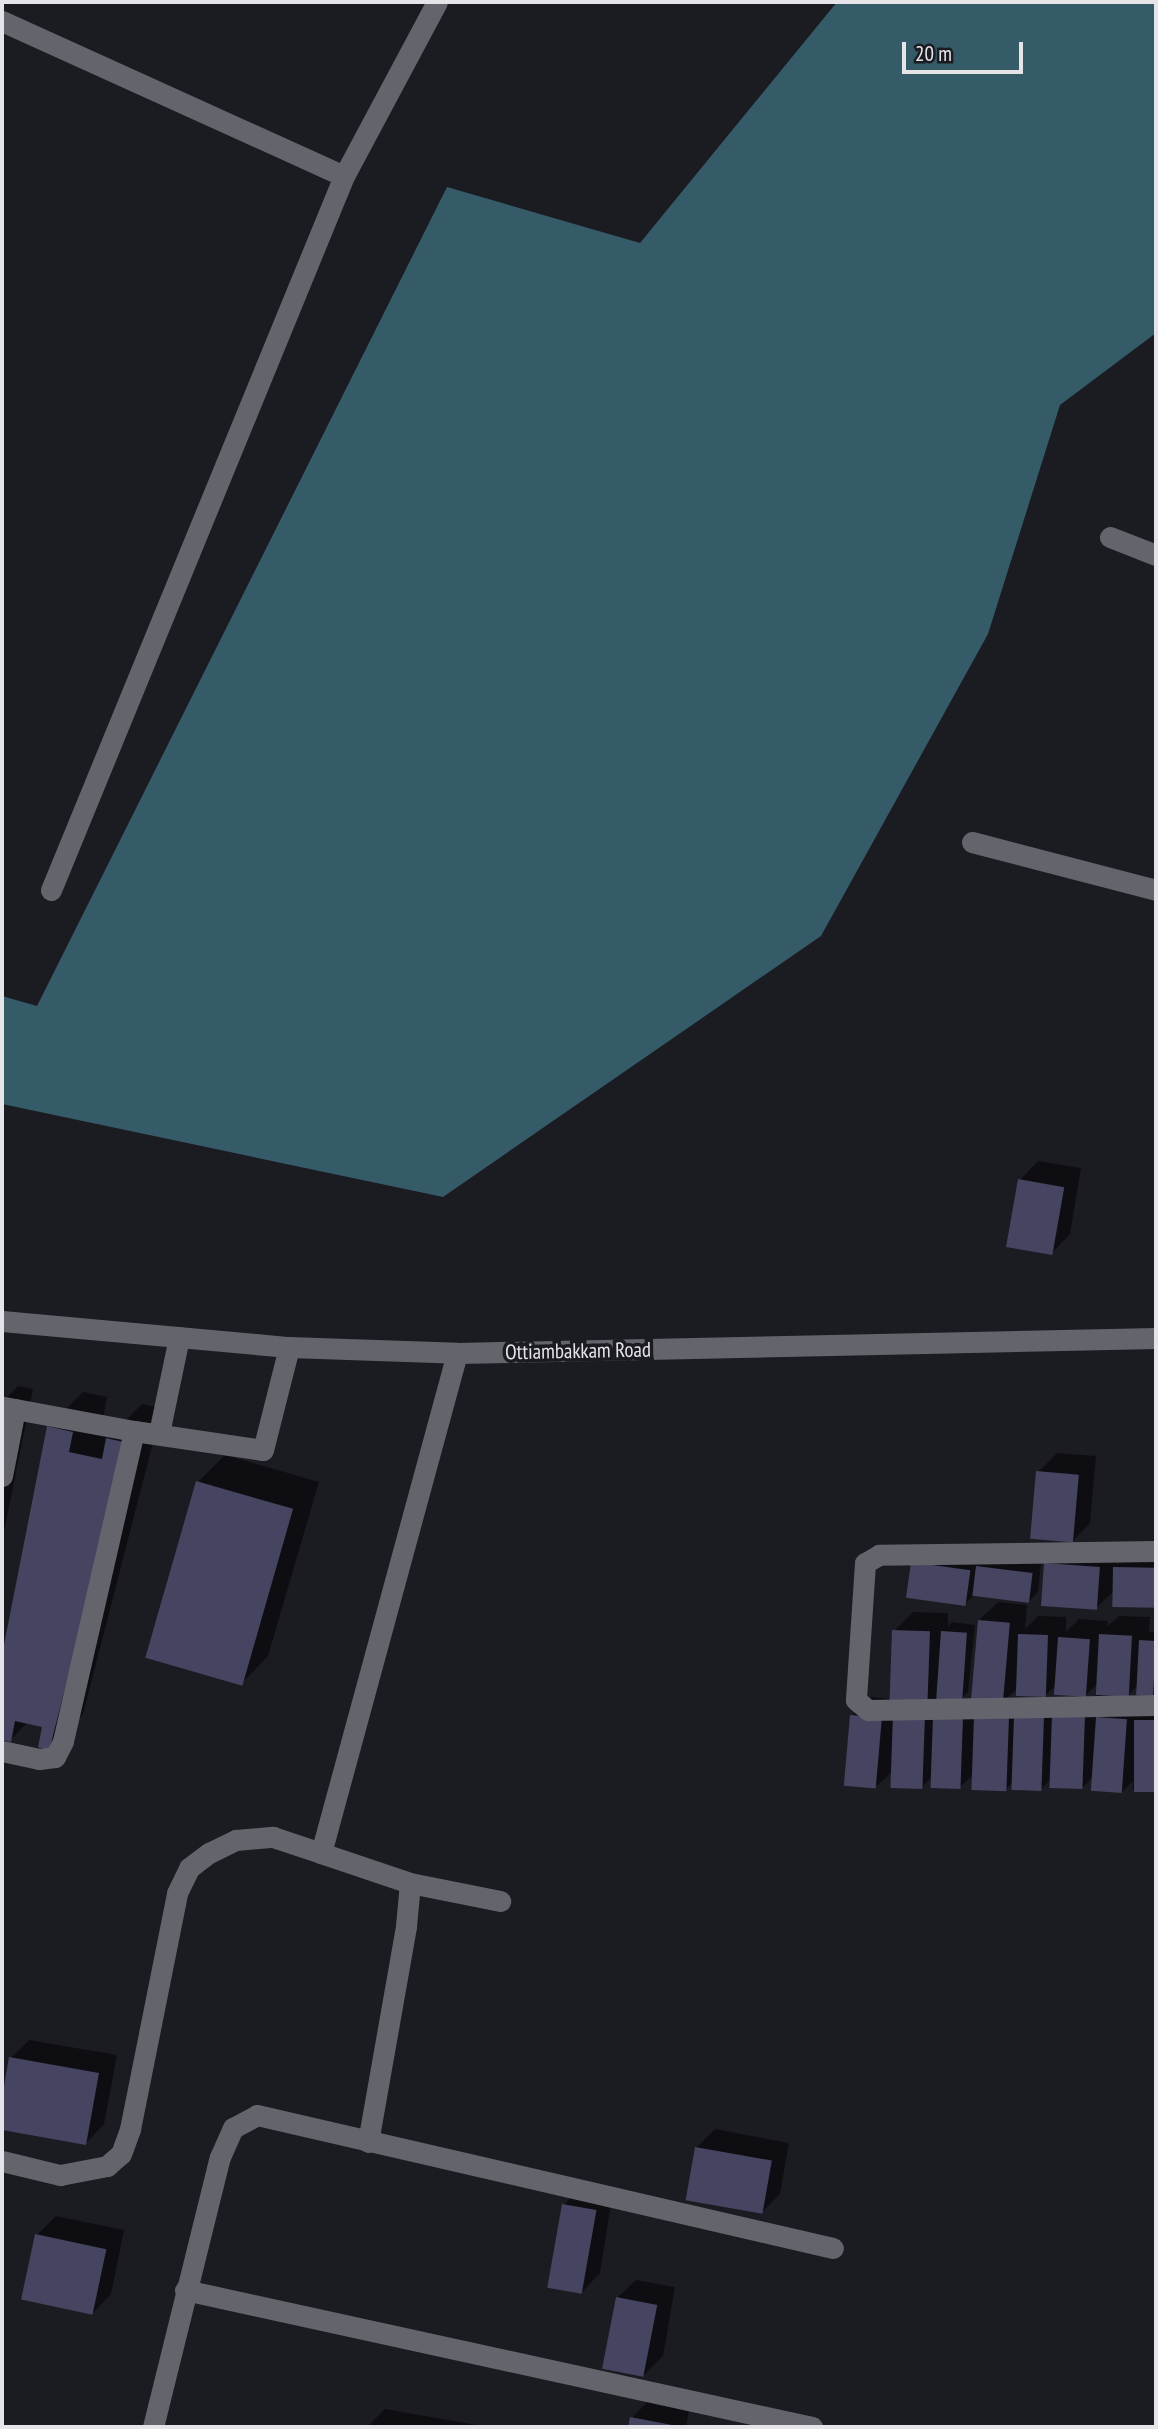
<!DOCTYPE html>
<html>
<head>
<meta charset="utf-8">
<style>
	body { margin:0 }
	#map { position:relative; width:1158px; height:2429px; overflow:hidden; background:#1b1b22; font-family:"PT Sans Narrow",sans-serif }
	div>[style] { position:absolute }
	.water>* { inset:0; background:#355a68 }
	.shadow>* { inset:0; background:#0007 }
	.building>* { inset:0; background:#454461; transform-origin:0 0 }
	.lane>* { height:21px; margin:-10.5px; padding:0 10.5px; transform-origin:10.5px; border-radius:10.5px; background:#64646c }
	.street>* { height:21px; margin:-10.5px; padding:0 10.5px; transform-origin:10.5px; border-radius:10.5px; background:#64646c }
	.secondary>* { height:21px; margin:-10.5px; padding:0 10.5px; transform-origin:10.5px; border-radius:10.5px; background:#64646c }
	span { translate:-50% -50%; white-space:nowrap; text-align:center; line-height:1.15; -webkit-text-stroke:7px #1b1b22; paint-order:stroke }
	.street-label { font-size:21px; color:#e5e5e9 }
	.frame { position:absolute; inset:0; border:4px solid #e5e5e9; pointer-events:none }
	.scale { position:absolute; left:902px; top:42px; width:121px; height:32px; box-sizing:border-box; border:4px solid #e5e5e9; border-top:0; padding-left:9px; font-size:21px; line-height:24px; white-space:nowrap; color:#e5e5e9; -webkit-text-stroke:5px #1b1b22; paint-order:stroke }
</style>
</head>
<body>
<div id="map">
	<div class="water">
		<i style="clip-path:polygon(837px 2px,1156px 2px,1156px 333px,1060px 405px,988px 634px,821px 936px,443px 1197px,2px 1104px,2px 996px,37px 1006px,447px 187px,640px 243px)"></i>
	</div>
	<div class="shadow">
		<i style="clip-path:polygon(1038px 1161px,1081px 1168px,1070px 1234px,1052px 1253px,1020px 1180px)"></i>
		<i style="clip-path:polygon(18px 1386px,33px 1389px,2px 1541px,2px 1402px)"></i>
		<i style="clip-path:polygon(83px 1392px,107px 1397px,103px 1418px,124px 1422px,142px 1404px,162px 1408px,83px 1714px,48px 1749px,44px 1725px,28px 1722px,10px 1740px,2px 1738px,2px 1665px,48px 1427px)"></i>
		<i style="clip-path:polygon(1057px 1453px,1096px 1456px,1090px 1523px,1072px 1542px,1038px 1472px)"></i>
		<i style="clip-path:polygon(225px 1455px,319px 1482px,268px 1656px,241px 1684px,198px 1482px)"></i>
		<i style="clip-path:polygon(1065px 1545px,1118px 1549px,1117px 1565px,1133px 1549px,1156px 1550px,1156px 1607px,1113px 1605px,1114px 1591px,1096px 1608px,1046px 1564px)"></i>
		<i style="clip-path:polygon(987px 1558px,1041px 1564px,1038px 1592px,1029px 1601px,974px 1595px,966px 1603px,912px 1563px)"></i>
		<i style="clip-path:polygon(evenodd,998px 1602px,1027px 1605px,1025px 1629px,1038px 1616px,1066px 1617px,1066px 1632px,1079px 1619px,1108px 1621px,1107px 1627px,1119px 1616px,1150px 1617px,1149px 1632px,1156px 1632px,1156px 1695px,1138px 1694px,1139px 1684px,1127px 1696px,1156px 1702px,1156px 1791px,1133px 1790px,1133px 1781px,1122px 1792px,1094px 1776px,1083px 1787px,1053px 1777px,1041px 1789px,1014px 1781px,1004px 1791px,973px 1775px,961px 1786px,933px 1776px,921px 1788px,892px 1772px,877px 1786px,852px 1716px,871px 1697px,892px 1699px,894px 1631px,913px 1612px,948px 1613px,948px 1627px,952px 1622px,975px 1625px,968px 1692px,961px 1699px,973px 1699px,979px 1620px,998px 1602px,1058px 1683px,1074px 1694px,1062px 1707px,1043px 1698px,1058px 1683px,998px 1602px,1097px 1684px,1096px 1697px,1085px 1696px,1097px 1684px,998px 1602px,1018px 1688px,1038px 1695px,1026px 1707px,1007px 1698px,1018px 1688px)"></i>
		<i style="clip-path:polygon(29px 2040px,117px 2055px,104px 2124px,86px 2143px,2px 2128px,2px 2108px,11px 2058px)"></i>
		<i style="clip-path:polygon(715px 2129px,789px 2143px,780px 2194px,761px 2213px,696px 2148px)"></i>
		<i style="clip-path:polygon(582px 2186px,613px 2191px,600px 2273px,582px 2292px,564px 2205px)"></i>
		<i style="clip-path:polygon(56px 2216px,124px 2230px,111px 2294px,93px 2313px,37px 2235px)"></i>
		<i style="clip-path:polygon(636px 2280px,675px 2287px,663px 2356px,644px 2375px,617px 2298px)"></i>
		<i style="clip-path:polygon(650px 2399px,690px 2406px,686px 2427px,630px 2427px,632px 2418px)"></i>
		<i style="clip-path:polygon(385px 2409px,488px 2427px,367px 2427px)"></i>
	</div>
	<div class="building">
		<i style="left:1018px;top:1179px;width:47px;height:69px;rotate:10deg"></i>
		<i style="clip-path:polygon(47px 1426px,73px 1432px,69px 1452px,102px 1459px,106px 1438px,128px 1443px,49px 1751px,38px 1747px,42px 1727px,15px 1721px,11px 1742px,2px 1740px,2px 1655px)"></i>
		<i style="left:1036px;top:1471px;width:43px;height:68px;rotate:5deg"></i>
		<i style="left:196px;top:1481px;width:101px;height:184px;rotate:16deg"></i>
		<i style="left:911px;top:1562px;width:60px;height:36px;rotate:8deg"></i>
		<i style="left:1044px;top:1563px;width:56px;height:43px;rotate:4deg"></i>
		<i style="left:976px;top:1566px;width:57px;height:30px;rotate:7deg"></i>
		<i style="left:1113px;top:1567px;width:43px;height:40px;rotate:1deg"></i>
		<i style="left:978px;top:1620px;width:32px;height:82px;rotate:5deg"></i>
		<i style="left:892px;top:1630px;width:38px;height:72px;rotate:2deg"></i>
		<i style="left:941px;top:1631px;width:26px;height:69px;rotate:4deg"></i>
		<i style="left:1018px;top:1634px;width:30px;height:62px;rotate:2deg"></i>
		<i style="left:1099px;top:1634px;width:33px;height:61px;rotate:3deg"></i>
		<i style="left:1058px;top:1637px;width:32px;height:58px;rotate:4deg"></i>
		<i style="left:1139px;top:1640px;width:17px;height:55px;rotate:3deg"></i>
		<i style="left:893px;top:1714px;width:32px;height:74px;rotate:2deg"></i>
		<i style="left:1052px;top:1714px;width:33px;height:74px;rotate:2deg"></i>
		<i style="left:850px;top:1715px;width:32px;height:71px;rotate:5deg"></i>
		<i style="left:933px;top:1716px;width:30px;height:72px;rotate:2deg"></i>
		<i style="left:974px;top:1716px;width:35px;height:74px;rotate:2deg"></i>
		<i style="left:1014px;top:1716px;width:30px;height:74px;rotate:2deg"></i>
		<i style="left:1096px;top:1717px;width:31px;height:74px;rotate:4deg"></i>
		<i style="left:1134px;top:1720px;width:22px;height:72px"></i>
		<i style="clip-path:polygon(9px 2057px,99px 2073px,86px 2145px,2px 2130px,2px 2098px)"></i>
		<i style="left:695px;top:2147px;width:78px;height:54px;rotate:10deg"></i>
		<i style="left:562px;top:2204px;width:35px;height:85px;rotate:10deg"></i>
		<i style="left:35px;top:2234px;width:73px;height:67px;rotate:12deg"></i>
		<i style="left:616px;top:2297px;width:42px;height:73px;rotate:11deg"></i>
		<i style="clip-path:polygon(630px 2417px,672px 2425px,672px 2427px,628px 2427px)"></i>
	</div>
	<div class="lane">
		<i style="left:134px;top:1431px;width:130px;rotate:8.4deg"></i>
		<i style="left:263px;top:1450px;width:106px;rotate:-75.8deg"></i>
		<i style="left:159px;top:1433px;width:98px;rotate:-78.2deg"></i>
	</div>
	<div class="street">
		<i style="left:2px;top:21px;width:375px;rotate:24.4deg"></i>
		<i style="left:1110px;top:537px;width:49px;rotate:21.4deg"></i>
		<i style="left:972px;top:842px;width:190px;rotate:14.6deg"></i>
		<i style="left:51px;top:890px;width:772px;rotate:-67.69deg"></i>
		<i style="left:344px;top:176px;width:197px;rotate:-61.9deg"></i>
		<i style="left:2px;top:1476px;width:68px;rotate:-79deg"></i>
		<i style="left:15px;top:1409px;width:11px;rotate:-170deg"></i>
		<i style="left:1156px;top:1551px;width:277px;rotate:179.2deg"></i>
		<i style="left:879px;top:1555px;width:16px;rotate:150deg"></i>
		<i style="left:865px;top:1563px;width:137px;rotate:93.8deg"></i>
		<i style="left:856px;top:1700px;width:16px;rotate:40deg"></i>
		<i style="left:868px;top:1710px;width:288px;rotate:-1deg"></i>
		<i style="left:2px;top:1751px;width:38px;rotate:12deg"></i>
		<i style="left:39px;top:1759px;width:16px;rotate:-7deg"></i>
		<i style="left:55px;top:1757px;width:18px;rotate:-63deg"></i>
		<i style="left:63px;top:1741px;width:318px;rotate:-77.1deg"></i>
		<i style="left:134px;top:1431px;width:121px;rotate:-169.5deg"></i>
		<i style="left:410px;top:1883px;width:92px;rotate:11.3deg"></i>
		<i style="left:368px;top:2142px;width:219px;rotate:-80deg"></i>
		<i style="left:406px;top:1926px;width:43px;rotate:-84.7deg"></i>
		<i style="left:410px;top:1883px;width:94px;rotate:-161.4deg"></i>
		<i style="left:321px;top:1853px;width:518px;rotate:-74.78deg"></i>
		<i style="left:2px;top:2161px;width:60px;rotate:13.6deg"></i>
		<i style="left:60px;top:2175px;width:48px;rotate:-10.8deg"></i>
		<i style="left:107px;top:2166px;width:18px;rotate:-41deg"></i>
		<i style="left:121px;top:2154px;width:27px;rotate:-70deg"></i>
		<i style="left:130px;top:2129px;width:241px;rotate:-78.7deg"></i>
		<i style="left:177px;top:1893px;width:28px;rotate:-64deg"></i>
		<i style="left:189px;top:1868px;width:25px;rotate:-37deg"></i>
		<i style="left:209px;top:1853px;width:30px;rotate:-26deg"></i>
		<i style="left:236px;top:1840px;width:37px;rotate:-5deg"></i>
		<i style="left:273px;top:1837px;width:51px;rotate:18.4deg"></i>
		<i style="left:185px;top:2290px;width:642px;rotate:12.33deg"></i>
		<i style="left:153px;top:2427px;width:278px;rotate:-76.1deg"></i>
		<i style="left:220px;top:2157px;width:32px;rotate:-66deg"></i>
		<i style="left:233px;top:2128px;width:27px;rotate:-28deg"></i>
		<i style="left:257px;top:2115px;width:591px;rotate:13deg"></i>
	</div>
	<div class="secondary">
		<i style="left:2px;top:1321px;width:288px;rotate:5.2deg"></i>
		<i style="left:289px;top:1347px;width:168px;rotate:2deg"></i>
		<i style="left:457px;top:1353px;width:699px;rotate:-1.23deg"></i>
	</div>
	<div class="street-label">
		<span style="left:578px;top:1351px;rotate:-1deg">Ottiambakkam Road</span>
	</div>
	<div class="frame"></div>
	<div class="scale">20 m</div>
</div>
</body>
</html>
